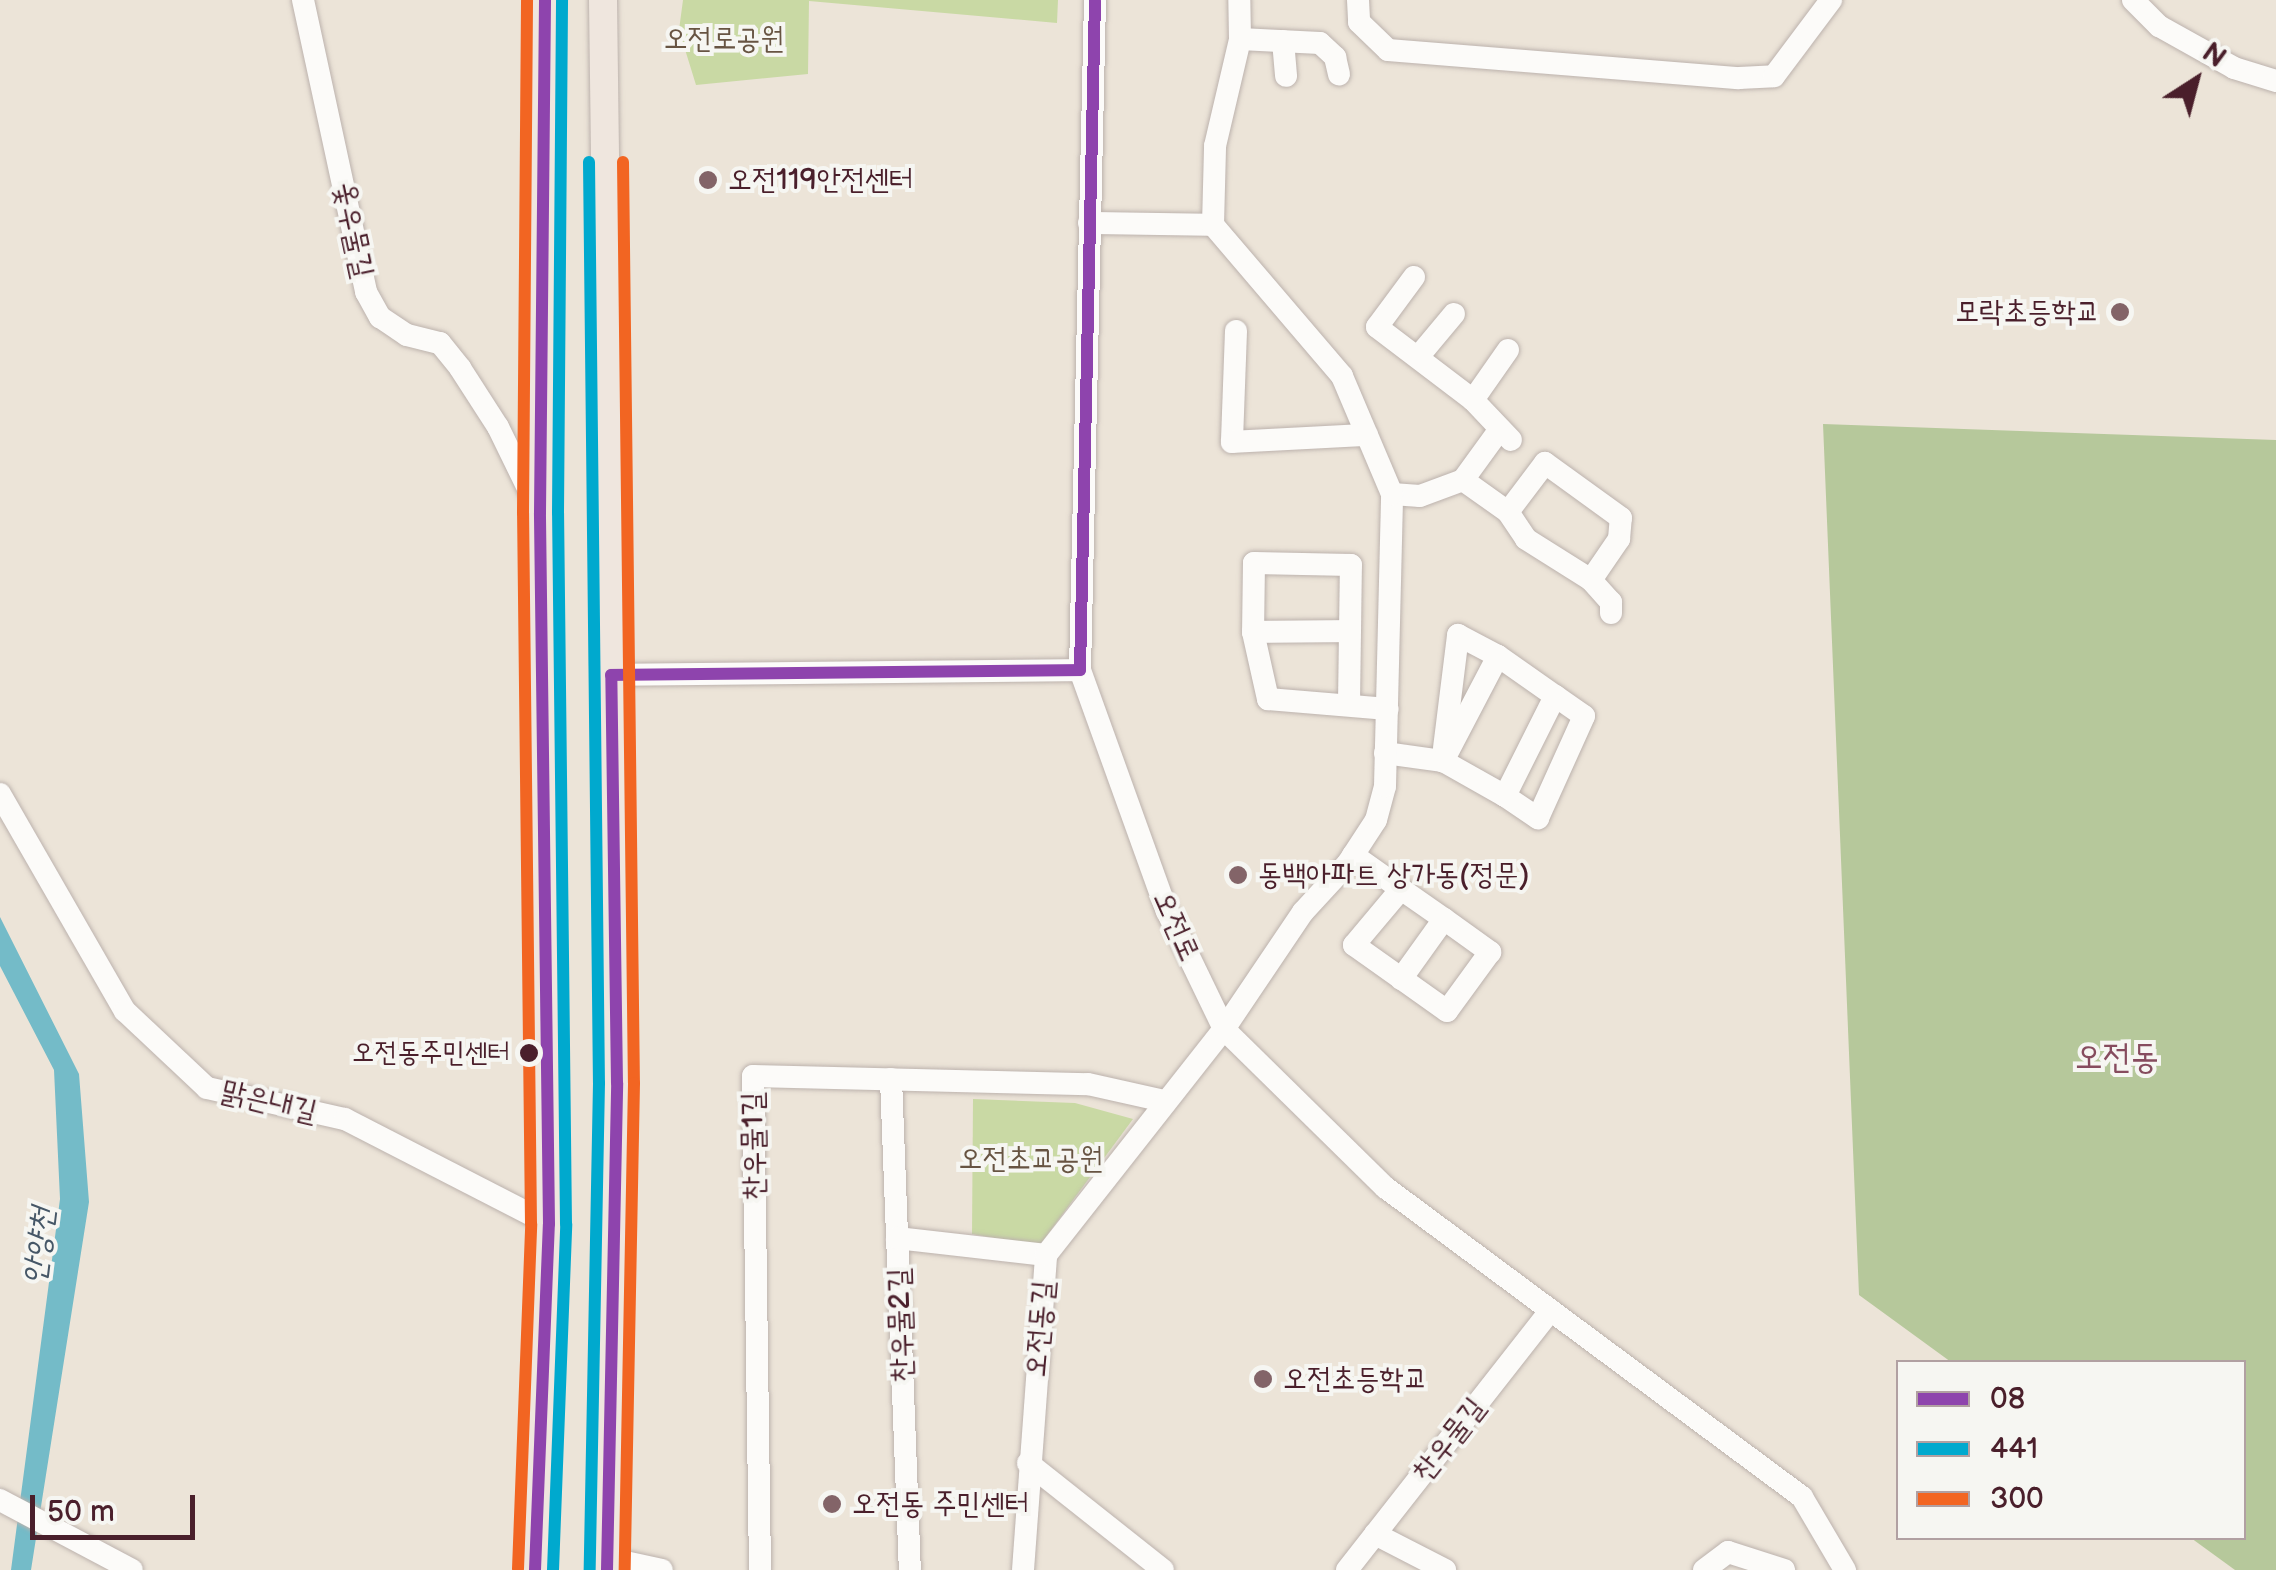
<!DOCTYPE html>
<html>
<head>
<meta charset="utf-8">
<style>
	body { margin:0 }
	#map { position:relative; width:2276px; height:1570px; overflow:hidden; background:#ece4d8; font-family:"Balsamiq Sans","Poor Story",sans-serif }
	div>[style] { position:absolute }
	.green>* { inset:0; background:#c9d9a4 }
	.forest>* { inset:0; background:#b6c89b }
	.water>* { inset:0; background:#74bbc8 }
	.roads { filter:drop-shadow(0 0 2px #bcb2ad) drop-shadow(0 0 2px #bcb2ad) }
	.minor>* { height:22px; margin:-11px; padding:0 11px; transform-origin:11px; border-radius:11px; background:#fcfbf9 }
	.major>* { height:28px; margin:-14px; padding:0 14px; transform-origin:14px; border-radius:14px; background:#efe6de }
	.bus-1>* { height:12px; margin:-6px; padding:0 6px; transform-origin:6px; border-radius:6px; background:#8e44ad }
	.bus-2>* { height:12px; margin:-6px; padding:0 6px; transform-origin:6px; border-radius:6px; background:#00a9ce }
	.bus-3>* { height:12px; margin:-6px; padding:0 6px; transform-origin:6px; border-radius:6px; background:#f26522 }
	.dots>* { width:28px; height:28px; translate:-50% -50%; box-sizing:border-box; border:5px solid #f6f6f2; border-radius:50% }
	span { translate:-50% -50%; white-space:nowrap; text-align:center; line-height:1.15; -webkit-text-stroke:8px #f6f6f2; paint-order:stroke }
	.bus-label { font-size:28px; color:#4a1f2b }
	.right { translate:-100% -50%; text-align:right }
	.park-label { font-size:30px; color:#675442 }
	.poi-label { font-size:30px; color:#4a1f2b }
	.left { translate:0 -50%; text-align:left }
	.street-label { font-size:30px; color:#4a1f2b }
	.water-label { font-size:32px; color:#465767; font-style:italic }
	.quarter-label { font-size:35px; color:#864c5e }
	.legend { position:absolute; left:1896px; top:1360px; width:350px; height:180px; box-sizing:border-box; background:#f6f6f2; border:2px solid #b1a0a2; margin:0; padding:12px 18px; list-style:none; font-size:30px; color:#4a1f2b }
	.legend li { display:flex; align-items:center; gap:20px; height:50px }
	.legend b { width:50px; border:2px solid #b1a0a2 }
	.north { position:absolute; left:2146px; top:30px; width:100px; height:100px; -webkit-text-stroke:8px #f6f6f2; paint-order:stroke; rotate:36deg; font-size:28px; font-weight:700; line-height:40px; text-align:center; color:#4a1f2b }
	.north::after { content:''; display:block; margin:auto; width:35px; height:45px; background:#4a1f2b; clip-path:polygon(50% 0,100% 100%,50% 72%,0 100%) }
	.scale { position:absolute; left:30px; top:1495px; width:165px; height:45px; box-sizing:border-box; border:5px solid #4a1f2b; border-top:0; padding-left:12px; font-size:30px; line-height:35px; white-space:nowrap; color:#4a1f2b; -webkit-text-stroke:8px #f6f6f2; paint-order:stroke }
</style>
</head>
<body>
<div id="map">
	<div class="green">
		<i style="clip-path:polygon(683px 0,1058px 0,1057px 23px,809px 1px,808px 74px,696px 85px,679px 30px)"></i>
		<i style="clip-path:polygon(973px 1099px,1075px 1103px,1133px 1119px,1039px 1246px,972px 1234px)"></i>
	</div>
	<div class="forest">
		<i style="clip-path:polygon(1823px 424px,2276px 440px,2276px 1570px,2235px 1570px,2191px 1538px,2244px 1538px,2244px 1362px,1951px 1362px,1859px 1295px)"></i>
	</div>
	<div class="water">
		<i style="clip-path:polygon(0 917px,79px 1074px,89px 1202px,31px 1570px,11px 1570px,60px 1199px,54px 1070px,0 966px)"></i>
	</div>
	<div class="roads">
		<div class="minor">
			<i style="left:303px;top:0;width:299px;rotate:77.8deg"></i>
			<i style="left:366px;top:292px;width:29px;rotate:61deg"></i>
			<i style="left:380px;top:317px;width:32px;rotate:34deg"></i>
			<i style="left:407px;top:335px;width:34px;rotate:14deg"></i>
			<i style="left:440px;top:343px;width:32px;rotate:51deg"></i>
			<i style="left:460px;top:368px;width:70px;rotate:57.2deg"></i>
			<i style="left:498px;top:427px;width:91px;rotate:64deg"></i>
			<i style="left:1095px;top:0;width:670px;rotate:91.28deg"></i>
			<i style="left:1080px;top:670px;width:256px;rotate:70.2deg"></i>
			<i style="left:1167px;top:911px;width:131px;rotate:64.2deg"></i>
			<i style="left:1224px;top:1029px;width:227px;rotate:44.5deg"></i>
			<i style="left:1386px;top:1188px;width:518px;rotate:36.6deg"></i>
			<i style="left:1802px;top:1497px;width:85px;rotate:59.5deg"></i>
			<i style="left:1358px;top:0;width:22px;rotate:87deg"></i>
			<i style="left:1359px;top:22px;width:40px;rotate:44deg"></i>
			<i style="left:1388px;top:50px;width:352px;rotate:4.6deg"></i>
			<i style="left:1739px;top:78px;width:35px;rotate:-3deg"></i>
			<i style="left:1774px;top:76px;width:95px;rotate:-53.1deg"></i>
			<i style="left:2133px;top:0;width:37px;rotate:45deg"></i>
			<i style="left:2159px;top:26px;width:86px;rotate:29.2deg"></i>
			<i style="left:2234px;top:68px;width:44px;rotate:17.2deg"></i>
			<i style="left:1240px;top:39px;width:80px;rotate:2.9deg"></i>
			<i style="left:1320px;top:43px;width:21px;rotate:43deg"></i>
			<i style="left:1335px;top:57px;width:18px;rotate:77deg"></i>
			<i style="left:1283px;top:41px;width:35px;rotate:85deg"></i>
			<i style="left:1089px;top:223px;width:124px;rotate:0.9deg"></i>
			<i style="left:1414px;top:277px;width:62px;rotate:126.5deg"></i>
			<i style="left:1377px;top:327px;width:121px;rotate:37.2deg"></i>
			<i style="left:1473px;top:400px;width:55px;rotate:46.5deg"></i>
			<i style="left:1236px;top:331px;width:111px;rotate:92.1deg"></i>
			<i style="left:1232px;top:442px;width:135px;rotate:-3deg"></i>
			<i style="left:1418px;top:357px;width:56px;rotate:-50.1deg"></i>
			<i style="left:1473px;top:400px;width:61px;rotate:-55deg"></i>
			<i style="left:1463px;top:480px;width:63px;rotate:-54deg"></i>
			<i style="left:1392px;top:494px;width:28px;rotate:4deg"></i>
			<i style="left:1420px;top:496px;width:46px;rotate:-20.4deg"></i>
			<i style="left:1463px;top:480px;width:55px;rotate:35.4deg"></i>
			<i style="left:1508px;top:512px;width:32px;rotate:56deg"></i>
			<i style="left:1526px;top:539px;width:77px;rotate:32.2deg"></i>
			<i style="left:1591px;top:580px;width:50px;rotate:-55.7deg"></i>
			<i style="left:1619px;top:539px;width:21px;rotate:-85deg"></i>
			<i style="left:1621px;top:518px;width:94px;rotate:-144.1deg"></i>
			<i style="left:1545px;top:463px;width:61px;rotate:127.1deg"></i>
			<i style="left:1591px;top:580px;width:30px;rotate:48deg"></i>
			<i style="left:1611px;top:602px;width:11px;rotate:90deg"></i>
			<i style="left:1253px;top:632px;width:94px;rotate:-0.6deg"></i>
			<i style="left:611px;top:675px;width:469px;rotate:-0.6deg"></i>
			<i style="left:1349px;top:703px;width:138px;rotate:-89.2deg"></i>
			<i style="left:1351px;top:565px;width:97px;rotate:-178.8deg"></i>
			<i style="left:1254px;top:563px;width:69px;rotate:90.8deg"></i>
			<i style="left:1253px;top:632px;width:69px;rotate:77.4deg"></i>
			<i style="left:1268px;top:699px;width:120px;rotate:4.8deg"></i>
			<i style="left:1444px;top:748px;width:114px;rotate:-82.9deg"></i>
			<i style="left:1458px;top:635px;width:45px;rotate:27.7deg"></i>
			<i style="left:1385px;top:753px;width:59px;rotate:7.9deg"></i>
			<i style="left:1443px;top:761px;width:71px;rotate:29.4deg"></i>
			<i style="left:1505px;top:796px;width:112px;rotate:-63.4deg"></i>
			<i style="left:1555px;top:696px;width:70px;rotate:-144.9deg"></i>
			<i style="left:1498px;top:656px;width:119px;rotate:117.6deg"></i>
			<i style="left:0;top:794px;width:250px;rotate:60.1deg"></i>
			<i style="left:125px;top:1011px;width:112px;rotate:43.2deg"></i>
			<i style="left:207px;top:1088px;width:141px;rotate:12.7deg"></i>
			<i style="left:345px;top:1119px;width:229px;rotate:27.2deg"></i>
			<i style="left:1505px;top:796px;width:40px;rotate:34deg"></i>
			<i style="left:1538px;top:818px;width:112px;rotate:-65.7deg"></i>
			<i style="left:1584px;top:716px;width:35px;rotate:-145deg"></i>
			<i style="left:1353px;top:855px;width:59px;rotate:35.3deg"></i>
			<i style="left:1401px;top:889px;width:52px;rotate:34.9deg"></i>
			<i style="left:1444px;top:919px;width:57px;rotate:35.7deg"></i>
			<i style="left:1490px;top:952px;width:73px;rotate:126.1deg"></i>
			<i style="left:1447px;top:1011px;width:114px;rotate:-144.6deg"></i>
			<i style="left:1354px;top:945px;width:73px;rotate:-50deg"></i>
			<i style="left:1401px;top:979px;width:74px;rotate:-54.4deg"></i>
			<i style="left:891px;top:1079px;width:491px;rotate:87.8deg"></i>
			<i style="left:897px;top:1238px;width:150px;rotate:6.5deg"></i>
			<i style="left:1028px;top:1463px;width:172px;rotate:38.4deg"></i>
			<i style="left:0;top:1500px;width:149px;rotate:27.9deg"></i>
			<i style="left:1375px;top:1534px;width:79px;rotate:27.2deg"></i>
			<i style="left:607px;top:1558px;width:56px;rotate:12.3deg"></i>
			<i style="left:760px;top:1570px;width:494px;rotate:-90.8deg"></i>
			<i style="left:753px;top:1076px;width:335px;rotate:1.4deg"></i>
			<i style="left:1088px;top:1084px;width:78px;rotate:12.6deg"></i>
			<i style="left:1023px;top:1570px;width:316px;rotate:-85.8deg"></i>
			<i style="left:1046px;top:1255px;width:288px;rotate:-51.8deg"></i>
			<i style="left:1224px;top:1029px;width:141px;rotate:-56deg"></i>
			<i style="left:1303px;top:912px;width:67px;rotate:-47.4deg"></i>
			<i style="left:1348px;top:863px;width:51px;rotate:-56.9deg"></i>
			<i style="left:1376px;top:820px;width:35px;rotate:-75deg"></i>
			<i style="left:1385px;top:786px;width:292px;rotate:-88.6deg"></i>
			<i style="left:1392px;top:494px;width:128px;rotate:-113deg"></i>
			<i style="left:1342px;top:376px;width:199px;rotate:-130.5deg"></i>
			<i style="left:1213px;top:225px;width:79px;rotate:-88.5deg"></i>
			<i style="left:1215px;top:146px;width:110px;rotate:-76.8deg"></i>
			<i style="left:1240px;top:39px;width:39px;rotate:-91deg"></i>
			<i style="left:1347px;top:1570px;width:330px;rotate:-51.9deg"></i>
			<i style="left:1704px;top:1570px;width:30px;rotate:-37deg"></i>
			<i style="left:1728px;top:1552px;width:59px;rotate:17.8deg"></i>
		</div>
		<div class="major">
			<i style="left:603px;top:0;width:1083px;rotate:89.26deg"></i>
			<i style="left:617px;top:1083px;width:487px;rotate:91.2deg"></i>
			<i style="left:535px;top:1570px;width:346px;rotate:-87.7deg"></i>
			<i style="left:549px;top:1224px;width:711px;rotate:-90.73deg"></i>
			<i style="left:540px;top:513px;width:513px;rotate:-89.44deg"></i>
		</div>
	</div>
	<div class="bus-1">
		<i style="left:535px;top:1570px;width:346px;rotate:-87.7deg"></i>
		<i style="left:549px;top:1224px;width:711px;rotate:-90.73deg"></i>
		<i style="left:540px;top:513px;width:513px;rotate:-89.44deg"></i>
		<i style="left:607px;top:1570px;width:487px;rotate:-88.8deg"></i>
		<i style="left:617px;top:1083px;width:408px;rotate:-90.8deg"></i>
		<i style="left:611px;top:675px;width:469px;rotate:-0.6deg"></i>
		<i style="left:1080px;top:670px;width:670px;rotate:-88.72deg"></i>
	</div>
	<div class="bus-2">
		<i style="left:589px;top:162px;width:921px;rotate:89.38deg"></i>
		<i style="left:599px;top:1083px;width:487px;rotate:91.1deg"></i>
		<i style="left:553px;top:1570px;width:346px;rotate:-87.8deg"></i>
		<i style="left:566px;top:1224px;width:711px;rotate:-90.64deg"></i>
		<i style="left:558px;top:513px;width:513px;rotate:-89.55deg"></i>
	</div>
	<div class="bus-3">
		<i style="left:623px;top:162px;width:921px;rotate:89.32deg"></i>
		<i style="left:634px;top:1083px;width:487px;rotate:91.1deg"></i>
		<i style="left:518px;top:1569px;width:345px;rotate:-87.8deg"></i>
		<i style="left:531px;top:1224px;width:711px;rotate:-90.64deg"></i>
		<i style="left:523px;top:513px;width:513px;rotate:-89.55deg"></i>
	</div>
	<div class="dots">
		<i style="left:708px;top:180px;background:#836468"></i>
		<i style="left:2120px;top:312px;background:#836468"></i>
		<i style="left:1238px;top:875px;background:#836468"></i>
		<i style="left:529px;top:1053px;background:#4a1f2b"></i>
		<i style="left:1263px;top:1379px;background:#836468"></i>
		<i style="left:832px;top:1504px;background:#836468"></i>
	</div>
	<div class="bus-label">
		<span class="right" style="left:510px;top:1053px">오전동주민센터</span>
	</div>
	<div class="park-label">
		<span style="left:724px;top:39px">오전로공원</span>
		<span style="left:1031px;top:1159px">오전초교공원</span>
	</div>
	<div class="poi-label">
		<span class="left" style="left:728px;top:180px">오전119안전센터</span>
		<span class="right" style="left:2100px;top:312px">모락초등학교</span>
		<span class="left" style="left:1258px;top:875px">동백아파트 상가동(정문)</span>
		<span class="left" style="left:1283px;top:1379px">오전초등학교</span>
		<span class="left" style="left:852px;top:1504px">오전동 주민센터</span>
	</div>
	<div class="street-label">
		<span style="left:353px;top:230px;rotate:78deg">옻우물길</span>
		<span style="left:1176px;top:926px;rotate:66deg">오전로</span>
		<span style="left:269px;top:1102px;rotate:13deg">맑은내길</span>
		<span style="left:754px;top:1146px;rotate:-91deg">찬우물1길</span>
		<span style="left:901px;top:1325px;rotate:-92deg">찬우물2길</span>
		<span style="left:1040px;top:1329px;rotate:-85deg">오전동길</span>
		<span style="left:1449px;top:1440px;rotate:-52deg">찬우물길</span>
	</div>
	<div class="water-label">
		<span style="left:40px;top:1246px;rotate:-83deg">안양천</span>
	</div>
	<div class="quarter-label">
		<span style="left:2117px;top:1058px">오전동</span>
	</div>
	<ul class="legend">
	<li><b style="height:12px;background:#8e44ad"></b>08</li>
	<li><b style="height:12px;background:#00a9ce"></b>441</li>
	<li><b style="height:12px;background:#f26522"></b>300</li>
	</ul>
	<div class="north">N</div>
	<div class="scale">50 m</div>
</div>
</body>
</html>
